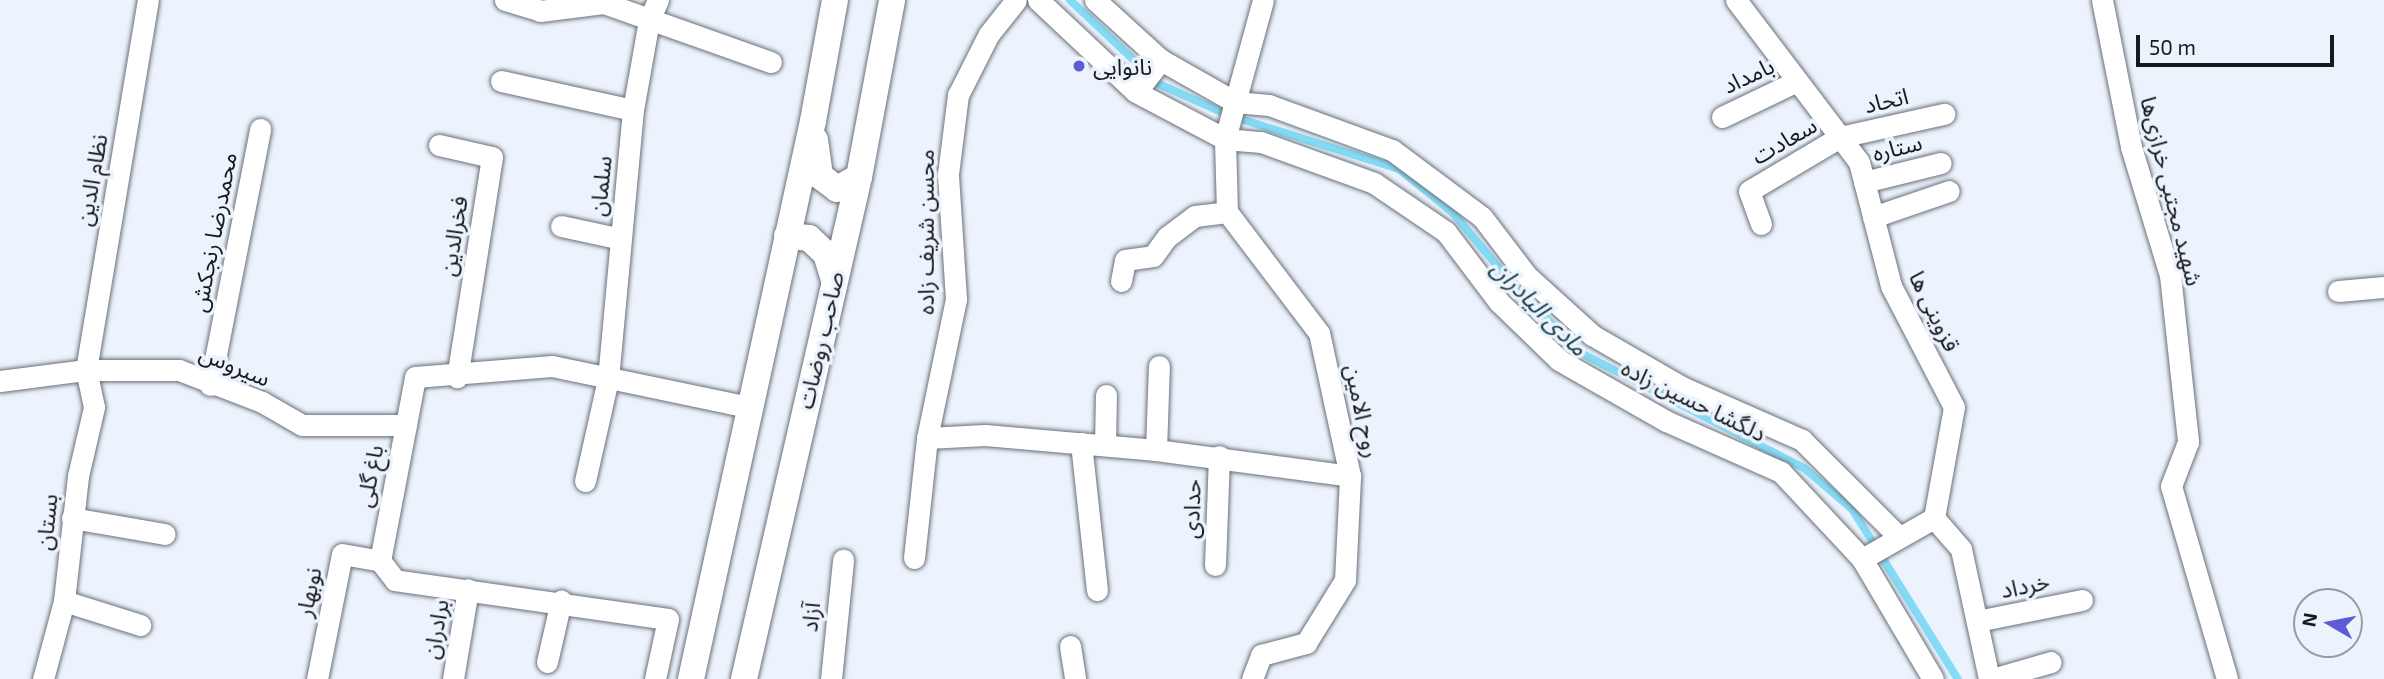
<!DOCTYPE html>
<html>
<head>
<meta charset="utf-8">
<style>
	body { margin:0 }
	#map { position:relative; width:2384px; height:679px; overflow:hidden; background:#ecf3fd; font-family:"Exo 2","Noto Sans Arabic",sans-serif }
	div>[style] { position:absolute }
	.stream>* { height:8px; margin:-4px; padding:0 4px; transform-origin:4px; border-radius:4px; background:#85daf5 }
	.roads { filter:drop-shadow(0 0 2px #6a7079) drop-shadow(0 0 2px #6a7079) }
	.minor>* { height:21px; margin:-10.5px; padding:0 10.5px; transform-origin:10.5px; border-radius:10.5px; background:#fff }
	.tertiary>* { height:26px; margin:-13px; padding:0 13px; transform-origin:13px; border-radius:13px; background:#fff }
	.dots>* { width:19px; height:19px; translate:-50% -50%; box-sizing:border-box; border:4px solid #ecf3fd; border-radius:50% }
	span { translate:-50% -50%; white-space:nowrap; text-align:center; line-height:1.15; -webkit-text-stroke:7px #ecf3fd; paint-order:stroke }
	.poi-label { font-size:23px; color:#171a1d }
	.left { translate:0 -50%; text-align:left }
	.street-label { font-size:23px; color:#171a1d }
	.water-label { font-size:24px; color:#163d49; font-style:italic }
	.north { position:absolute; left:2293px; top:588px; width:70px; height:70px; box-sizing:border-box; background:#ecf3fd; border:2px solid #979ca3; border-radius:50%; rotate:280deg; font-size:19px; font-weight:700; line-height:28px; text-align:center; color:#171a1d }
	.north::after { content:''; display:block; margin:auto; width:24px; height:32px; background:#5d5cd4; clip-path:polygon(50% 0,100% 100%,50% 72%,0 100%) }
	.scale { position:absolute; left:2136px; top:35px; width:198px; height:32px; box-sizing:border-box; border:4px solid #171a1d; border-top:0; padding-left:9px; font-size:21px; line-height:24px; white-space:nowrap; color:#171a1d; -webkit-text-stroke:5px #ecf3fd; paint-order:stroke }
</style>
</head>
<body>
<div id="map">
	<div class="stream">
		<i style="left:1070px;top:0;width:122px;rotate:43.3deg"></i>
		<i style="left:1159px;top:84px;width:76px;rotate:24.2deg"></i>
		<i style="left:1228px;top:115px;width:179px;rotate:17.5deg"></i>
		<i style="left:1399px;top:169px;width:70px;rotate:39.2deg"></i>
		<i style="left:1453px;top:213px;width:104px;rotate:50.1deg"></i>
		<i style="left:1520px;top:293px;width:88px;rotate:44.1deg"></i>
		<i style="left:1583px;top:354px;width:249px;rotate:27.3deg"></i>
		<i style="left:1804px;top:468px;width:63px;rotate:40.5deg"></i>
		<i style="left:1852px;top:509px;width:200px;rotate:58.1deg"></i>
	</div>
	<div class="roads">
		<div class="minor">
			<i style="left:505px;top:0;width:37px;rotate:17deg"></i>
			<i style="left:540px;top:11px;width:64px;rotate:-7.1deg"></i>
			<i style="left:604px;top:3px;width:177px;rotate:19.5deg"></i>
			<i style="left:1038px;top:0;width:134px;rotate:43.2deg"></i>
			<i style="left:1136px;top:92px;width:101px;rotate:27.8deg"></i>
			<i style="left:1225px;top:139px;width:36px;rotate:5deg"></i>
			<i style="left:1261px;top:142px;width:120px;rotate:19.9deg"></i>
			<i style="left:1374px;top:183px;width:87px;rotate:34.2deg"></i>
			<i style="left:1446px;top:232px;width:88px;rotate:52.9deg"></i>
			<i style="left:1499px;top:302px;width:83px;rotate:44deg"></i>
			<i style="left:1559px;top:360px;width:123px;rotate:29.7deg"></i>
			<i style="left:1666px;top:421px;width:126px;rotate:23.9deg"></i>
			<i style="left:1781px;top:472px;width:119px;rotate:47deg"></i>
			<i style="left:1862px;top:559px;width:139px;rotate:59.4deg"></i>
			<i style="left:1095px;top:0;width:89px;rotate:42.3deg"></i>
			<i style="left:1161px;top:60px;width:85px;rotate:29.6deg"></i>
			<i style="left:1235px;top:102px;width:34px;rotate:5deg"></i>
			<i style="left:1269px;top:105px;width:131px;rotate:20.1deg"></i>
			<i style="left:1392px;top:150px;width:112px;rotate:36.7deg"></i>
			<i style="left:1482px;top:217px;width:74px;rotate:52.7deg"></i>
			<i style="left:1527px;top:276px;width:88px;rotate:42.2deg"></i>
			<i style="left:1592px;top:335px;width:104px;rotate:30deg"></i>
			<i style="left:1682px;top:387px;width:131px;rotate:23.8deg"></i>
			<i style="left:1802px;top:440px;width:137px;rotate:45deg"></i>
			<i style="left:1736px;top:0;width:203px;rotate:52.8deg"></i>
			<i style="left:1859px;top:162px;width:128px;rotate:75.5deg"></i>
			<i style="left:1891px;top:286px;width:136px;rotate:62.5deg"></i>
			<i style="left:1954px;top:407px;width:113px;rotate:100.2deg"></i>
			<i style="left:2102px;top:0;width:150px;rotate:78.8deg"></i>
			<i style="left:2131px;top:147px;width:134px;rotate:73.1deg"></i>
			<i style="left:2170px;top:275px;width:168px;rotate:83.8deg"></i>
			<i style="left:2188px;top:442px;width:47px;rotate:111.1deg"></i>
			<i style="left:2171px;top:486px;width:201px;rotate:73.8deg"></i>
			<i style="left:501px;top:81px;width:135px;rotate:12.4deg"></i>
			<i style="left:1136px;top:92px;width:41px;rotate:-52deg"></i>
			<i style="left:1722px;top:117px;width:83px;rotate:-25.6deg"></i>
			<i style="left:439px;top:145px;width:54px;rotate:12.8deg"></i>
			<i style="left:492px;top:157px;width:223px;rotate:99deg"></i>
			<i style="left:1864px;top:182px;width:79px;rotate:-13.9deg"></i>
			<i style="left:1873px;top:217px;width:80px;rotate:-18.9deg"></i>
			<i style="left:1761px;top:224px;width:35px;rotate:-110deg"></i>
			<i style="left:1749px;top:191px;width:106px;rotate:-30.7deg"></i>
			<i style="left:1840px;top:137px;width:107px;rotate:-12.5deg"></i>
			<i style="left:561px;top:226px;width:61px;rotate:12.2deg"></i>
			<i style="left:1121px;top:281px;width:21px;rotate:-79deg"></i>
			<i style="left:1125px;top:260px;width:28px;rotate:-8deg"></i>
			<i style="left:1153px;top:256px;width:24px;rotate:-54deg"></i>
			<i style="left:1167px;top:237px;width:35px;rotate:-37deg"></i>
			<i style="left:1195px;top:216px;width:32px;rotate:-7deg"></i>
			<i style="left:2338px;top:291px;width:46px;rotate:-5deg"></i>
			<i style="left:0;top:381px;width:87px;rotate:-7.3deg"></i>
			<i style="left:86px;top:370px;width:93px"></i>
			<i style="left:179px;top:370px;width:89px;rotate:21.1deg"></i>
			<i style="left:262px;top:402px;width:46px;rotate:29.9deg"></i>
			<i style="left:302px;top:425px;width:104px"></i>
			<i style="left:210px;top:385px;width:261px;rotate:-78.9deg"></i>
			<i style="left:927px;top:438px;width:58px;rotate:-3deg"></i>
			<i style="left:985px;top:435px;width:172px;rotate:5deg"></i>
			<i style="left:1156px;top:450px;width:196px;rotate:7.6deg"></i>
			<i style="left:1081px;top:443px;width:148px;rotate:83.8deg"></i>
			<i style="left:1105px;top:445px;width:50px;rotate:-88.9deg"></i>
			<i style="left:1156px;top:450px;width:84px;rotate:-88deg"></i>
			<i style="left:585px;top:481px;width:105px;rotate:-77.3deg"></i>
			<i style="left:608px;top:379px;width:270px;rotate:-84.7deg"></i>
			<i style="left:633px;top:110px;width:91px;rotate:-79.9deg"></i>
			<i style="left:649px;top:20px;width:22px;rotate:-66deg"></i>
			<i style="left:72px;top:518px;width:94px;rotate:9.8deg"></i>
			<i style="left:1934px;top:518px;width:41px;rotate:48.9deg"></i>
			<i style="left:1961px;top:549px;width:133px;rotate:77.8deg"></i>
			<i style="left:914px;top:558px;width:121px;rotate:-83.8deg"></i>
			<i style="left:927px;top:438px;width:142px;rotate:-78.2deg"></i>
			<i style="left:956px;top:299px;width:125px;rotate:-93.7deg"></i>
			<i style="left:948px;top:174px;width:80px;rotate:-82.8deg"></i>
			<i style="left:958px;top:95px;width:68px;rotate:-63.1deg"></i>
			<i style="left:989px;top:34px;width:43px;rotate:-51.5deg"></i>
			<i style="left:1862px;top:559px;width:83px;rotate:-29.7deg"></i>
			<i style="left:1215px;top:565px;width:109px;rotate:-87.9deg"></i>
			<i style="left:64px;top:601px;width:80px;rotate:17.5deg"></i>
			<i style="left:1977px;top:621px;width:107px;rotate:-11.3deg"></i>
			<i style="left:1070px;top:646px;width:33px;rotate:81deg"></i>
			<i style="left:547px;top:662px;width:63px;rotate:-77.1deg"></i>
			<i style="left:43px;top:679px;width:81px;rotate:-74.9deg"></i>
			<i style="left:64px;top:601px;width:126px;rotate:-83.6deg"></i>
			<i style="left:78px;top:476px;width:71px;rotate:-76.9deg"></i>
			<i style="left:94px;top:407px;width:38px;rotate:-102deg"></i>
			<i style="left:86px;top:370px;width:375px;rotate:-80.5deg"></i>
			<i style="left:317px;top:679px;width:127px;rotate:-78.7deg"></i>
			<i style="left:342px;top:554px;width:39px;rotate:10deg"></i>
			<i style="left:453px;top:679px;width:91px;rotate:-80.5deg"></i>
			<i style="left:655px;top:679px;width:61px;rotate:-77.8deg"></i>
			<i style="left:668px;top:619px;width:276px;rotate:-171.9deg"></i>
			<i style="left:395px;top:580px;width:24px;rotate:-128deg"></i>
			<i style="left:380px;top:561px;width:187px;rotate:-79.2deg"></i>
			<i style="left:415px;top:377px;width:137px;rotate:-4.6deg"></i>
			<i style="left:552px;top:366px;width:200px;rotate:11.8deg"></i>
			<i style="left:831px;top:679px;width:120px;rotate:-84.2deg"></i>
			<i style="left:1252px;top:679px;width:26px;rotate:-69deg"></i>
			<i style="left:1261px;top:655px;width:47px;rotate:-14.9deg"></i>
			<i style="left:1306px;top:643px;width:74px;rotate:-58.2deg"></i>
			<i style="left:1345px;top:580px;width:104px;rotate:-87.2deg"></i>
			<i style="left:1350px;top:476px;width:146px;rotate:-102.2deg"></i>
			<i style="left:1319px;top:333px;width:152px;rotate:-127.2deg"></i>
			<i style="left:1227px;top:212px;width:73px;rotate:-91.6deg"></i>
			<i style="left:1225px;top:139px;width:144px;rotate:-74.7deg"></i>
			<i style="left:1992px;top:679px;width:61px;rotate:-16.1deg"></i>
		</div>
		<div class="tertiary">
			<i style="left:815px;top:140px;width:36px;rotate:82deg"></i>
			<i style="left:820px;top:176px;width:21px;rotate:37deg"></i>
			<i style="left:837px;top:189px;width:25px;rotate:-29deg"></i>
			<i style="left:787px;top:236px;width:22px;rotate:5deg"></i>
			<i style="left:809px;top:238px;width:23px;rotate:43deg"></i>
			<i style="left:826px;top:254px;width:27px;rotate:73deg"></i>
			<i style="left:691px;top:679px;width:571px;rotate:-77.67deg"></i>
			<i style="left:813px;top:121px;width:123px;rotate:-79.7deg"></i>
			<i style="left:744px;top:679px;width:515px;rotate:-77.1deg"></i>
			<i style="left:859px;top:177px;width:180px;rotate:-79.4deg"></i>
		</div>
	</div>
	<div class="dots">
		<i style="left:1079px;top:66px;background:#5d5cd4"></i>
	</div>
	<div class="poi-label">
		<span class="left" style="left:1093px;top:66px">نانوایی</span>
	</div>
	<div class="street-label">
		<span style="left:1748px;top:75px;rotate:-25deg">بامداد</span>
		<span style="left:1886px;top:100px;rotate:-13deg">اتحاد</span>
		<span style="left:1784px;top:140px;rotate:-30deg">سعادت</span>
		<span style="left:1897px;top:147px;rotate:-14deg">ستاره</span>
		<span style="left:91px;top:180px;rotate:-80deg">نظام الدین</span>
		<span style="left:600px;top:186px;rotate:-84deg">سلمان</span>
		<span style="left:2172px;top:191px;rotate:76deg">شهید مجتبی خرازی‌ها</span>
		<span style="left:213px;top:232px;rotate:-79deg">محمدرضا رنجکش</span>
		<span style="left:925px;top:232px;rotate:-90deg">محسن شریف زاده</span>
		<span style="left:453px;top:236px;rotate:-81deg">فخرالدین</span>
		<span style="left:1935px;top:311px;rotate:64deg">قزوینی ها</span>
		<span style="left:820px;top:340px;rotate:-77deg">صاحب روضات</span>
		<span style="left:235px;top:365px;rotate:22deg">سیروس</span>
		<span style="left:1694px;top:400px;rotate:26deg">دلگشا حسین زاده</span>
		<span style="left:1363px;top:411px;rotate:78deg">روح الامین</span>
		<span style="left:369px;top:476px;rotate:-79deg">باغ گلی</span>
		<span style="left:1191px;top:509px;rotate:-88deg">حدادی</span>
		<span style="left:46px;top:522px;rotate:-84deg">بستان</span>
		<span style="left:2025px;top:585px;rotate:-11deg">خرداد</span>
		<span style="left:308px;top:592px;rotate:-78deg">نوبهار</span>
		<span style="left:810px;top:617px;rotate:-84deg">آزاد</span>
		<span style="left:435px;top:629px;rotate:-80deg">برادران</span>
	</div>
	<div class="water-label">
		<span style="left:1540px;top:307px;rotate:45deg">مادی الیادران</span>
	</div>
	<div class="north">N</div>
	<div class="scale">50 m</div>
</div>
</body>
</html>
